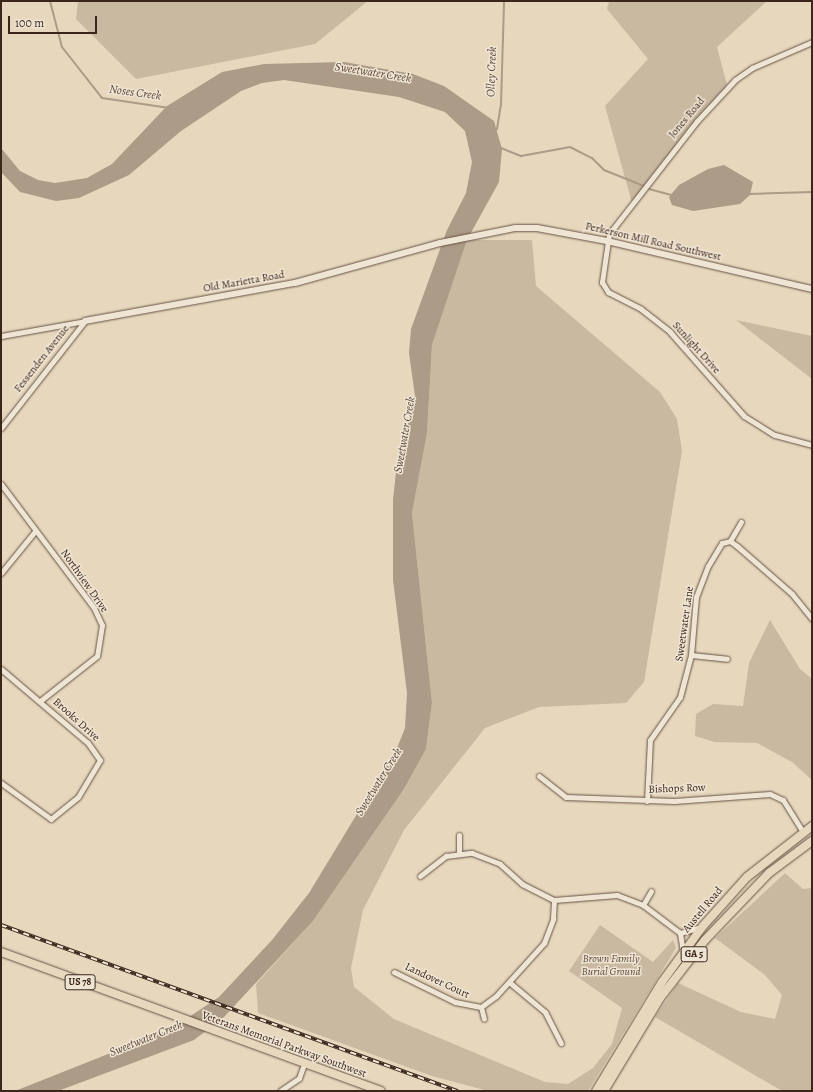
<!DOCTYPE html>
<html>
<head>
<meta charset="utf-8">
<style>
	body { margin:0 }
	#map { position:relative; width:813px; height:1092px; overflow:hidden; background:#e6d7bd; font-family:Alegreya,serif }
	div>[style] { position:absolute }
	.green>* { inset:0; background:#c9b9a1 }
	.water>* { inset:0; background:#ac9b86 }
	.stream>* { height:2px; margin:-1px; padding:0 1px; transform-origin:1px; border-radius:1px; background:#ac9b86 }
	.roads { filter:drop-shadow(0 0 1px #665244) drop-shadow(0 0 1px #665244) }
	.minor>* { height:5px; margin:-2.5px; padding:0 2.5px; transform-origin:2.5px; border-radius:2.5px; background:#efe5d4 }
	.tertiary>* { height:6px; margin:-3px; padding:0 3px; transform-origin:3px; border-radius:3px; background:#efe5d4 }
	.primary>* { height:8px; margin:-4px; padding:0 4px; transform-origin:4px; border-radius:4px; background:#e6d7bd }
	.rail>* { height:3.5px; margin-top:-1.75px; transform-origin:0; background:repeating-linear-gradient(90deg,#efe5d4 0 6px,#3c261b 0 12px); box-sizing:border-box; border-block:1px solid #3c261b }
	span { translate:-50% -50%; white-space:nowrap; text-align:center; line-height:1.15; -webkit-text-stroke:3px #efe5d4; paint-order:stroke }
	.shield-label span { padding:1px 3px; background:#efe5d4; border:1px solid; border-radius:3px; -webkit-text-stroke-width:0 }
	.shield-label { font-size:10px; color:#3c261b; font-weight:700 }
	.street-label { font-size:11px; color:#3c261b }
	.park-label { font-size:11px; color:#5f4b3c; font-style:italic }
	.water-label { font-size:12px; color:#5e493b; font-style:italic }
	.frame { position:absolute; inset:0; border:2px solid #3c261b; pointer-events:none }
	.scale { position:absolute; left:8px; top:16px; width:89px; height:18px; box-sizing:border-box; border:2px solid #3c261b; border-top:0; padding-left:5px; font-size:12px; line-height:14px; white-space:nowrap; color:#3c261b; -webkit-text-stroke:3px #efe5d4; paint-order:stroke }
</style>
</head>
<body>
<div id="map">
	<div class="green">
		<i style="clip-path:polygon(78px 1px,368px 1px,315px 44px,136px 79px,76px 19px)"></i>
		<i style="clip-path:polygon(609px 1px,767px 1px,717px 47px,727px 85px,632px 203px,605px 106px,648px 59px,607px 9px)"></i>
		<i style="clip-path:polygon(467px 240px,532px 240px,536px 286px,660px 392px,677px 419px,682px 451px,644px 682px,626px 703px,539px 707px,485px 728px,404px 830px,363px 910px,351px 968px,354px 987px,394px 1019px,545px 1082px,568px 1084px,593px 1068px,612px 1044px,622px 1008px,569px 971px,600px 925px,653px 962px,673px 940px,676px 948px,588px 1091px,488px 1091px,432px 1076px,258px 1013px,256px 984px,313px 921px,404px 789px,426px 749px,432px 703px,412px 513px,427px 433px,432px 345px)"></i>
		<i style="clip-path:polygon(736px 320px,812px 336px,812px 379px)"></i>
		<i style="clip-path:polygon(770px 620px,800px 669px,812px 679px,812px 780px,792px 762px,757px 743px,715px 742px,695px 736px,696px 714px,713px 704px,743px 706px,749px 663px)"></i>
		<i style="clip-path:polygon(785px 873px,803px 889px,812px 888px,812px 1091px,782px 1091px,655px 1017px,678px 983px,741px 1012px,775px 1019px,782px 995px,765px 975px,715px 938px)"></i>
	</div>
	<div class="water">
		<i style="clip-path:polygon(344px 62px,413px 74px,444px 86px,494px 121px,502px 149px,499px 182px,467px 240px,432px 345px,427px 433px,412px 513px,432px 703px,426px 749px,404px 789px,313px 921px,224px 1017px,194px 1040px,58px 1091px,15px 1091px,171px 1029px,219px 997px,272px 940px,309px 893px,397px 748px,405px 728px,407px 693px,393px 580px,393px 500px,396px 472px,415px 396px,409px 353px,411px 329px,447px 230px,466px 193px,472px 162px,465px 131px,445px 112px,399px 97px,284px 80px,262px 83px,241px 91px,181px 131px,129px 175px,79px 198px,56px 201px,20px 192px,1px 172px,1px 148px,20px 171px,38px 180px,55px 183px,87px 178px,112px 164px,167px 106px,222px 72px,264px 64px)"></i>
		<i style="clip-path:polygon(724px 165px,753px 182px,750px 195px,740px 204px,693px 211px,672px 205px,669px 197px,679px 185px,708px 169px)"></i>
	</div>
	<div class="stream">
		<i style="left:50px;top:1px;width:48px;rotate:75.4deg"></i>
		<i style="left:62px;top:47px;width:65px;rotate:51.9deg"></i>
		<i style="left:102px;top:98px;width:68px;rotate:8.5deg"></i>
		<i style="left:497px;top:129px;width:24px;rotate:-81deg"></i>
		<i style="left:501px;top:105px;width:104px;rotate:-88.3deg"></i>
		<i style="left:501px;top:148px;width:22px;rotate:22deg"></i>
		<i style="left:521px;top:156px;width:50px;rotate:-10.4deg"></i>
		<i style="left:570px;top:147px;width:25px;rotate:27deg"></i>
		<i style="left:592px;top:158px;width:17px;rotate:45deg"></i>
		<i style="left:604px;top:170px;width:43px;rotate:21.8deg"></i>
		<i style="left:649px;top:189px;width:23px;rotate:15deg"></i>
		<i style="left:750px;top:194px;width:62px;rotate:-1.8deg"></i>
	</div>
	<div class="roads">
		<div class="minor">
			<i style="left:812px;top:42px;width:65px;rotate:156.6deg"></i>
			<i style="left:752px;top:68px;width:21px;rotate:145deg"></i>
			<i style="left:735px;top:80px;width:56px;rotate:132.8deg"></i>
			<i style="left:697px;top:121px;width:143px;rotate:127.9deg"></i>
			<i style="left:609px;top:234px;width:49px;rotate:98.3deg"></i>
			<i style="left:602px;top:282px;width:12px;rotate:59deg"></i>
			<i style="left:608px;top:292px;width:37px;rotate:27deg"></i>
			<i style="left:641px;top:309px;width:37px;rotate:38deg"></i>
			<i style="left:670px;top:332px;width:112px;rotate:48.6deg"></i>
			<i style="left:744px;top:416px;width:36px;rotate:32deg"></i>
			<i style="left:775px;top:435px;width:38px;rotate:15deg"></i>
			<i style="left:1px;top:336px;width:85px;rotate:-10.1deg"></i>
			<i style="left:1px;top:428px;width:136px;rotate:-51.9deg"></i>
			<i style="left:1px;top:484px;width:155px;rotate:53.1deg"></i>
			<i style="left:94px;top:608px;width:19px;rotate:65deg"></i>
			<i style="left:102px;top:625px;width:31px;rotate:99deg"></i>
			<i style="left:97px;top:656px;width:73px;rotate:141.7deg"></i>
			<i style="left:730px;top:541px;width:22px;rotate:-60deg"></i>
			<i style="left:1px;top:573px;width:55px;rotate:-50.9deg"></i>
			<i style="left:691px;top:655px;width:36px;rotate:6deg"></i>
			<i style="left:1px;top:669px;width:114px;rotate:40.4deg"></i>
			<i style="left:88px;top:743px;width:21px;rotate:55deg"></i>
			<i style="left:100px;top:760px;width:43px;rotate:120.7deg"></i>
			<i style="left:78px;top:797px;width:35px;rotate:141deg"></i>
			<i style="left:51px;top:819px;width:62px;rotate:-144.2deg"></i>
			<i style="left:539px;top:776px;width:34px;rotate:38deg"></i>
			<i style="left:566px;top:797px;width:108px;rotate:2.1deg"></i>
			<i style="left:674px;top:801px;width:96px;rotate:-4.2deg"></i>
			<i style="left:770px;top:794px;width:14px;rotate:25deg"></i>
			<i style="left:783px;top:800px;width:38px;rotate:58deg"></i>
			<i style="left:647px;top:801px;width:61px;rotate:-87.2deg"></i>
			<i style="left:650px;top:740px;width:52px;rotate:-55.1deg"></i>
			<i style="left:680px;top:697px;width:43px;rotate:-75.3deg"></i>
			<i style="left:691px;top:655px;width:58px;rotate:-85.1deg"></i>
			<i style="left:696px;top:597px;width:33px;rotate:-69deg"></i>
			<i style="left:708px;top:566px;width:27px;rotate:-59deg"></i>
			<i style="left:722px;top:543px;width:8px;rotate:-14deg"></i>
			<i style="left:730px;top:541px;width:9px;rotate:36deg"></i>
			<i style="left:737px;top:546px;width:73px;rotate:41.1deg"></i>
			<i style="left:792px;top:594px;width:32px;rotate:51deg"></i>
			<i style="left:459px;top:853px;width:18px;rotate:-90deg"></i>
			<i style="left:420px;top:876px;width:33px;rotate:-38deg"></i>
			<i style="left:446px;top:856px;width:26px;rotate:-7deg"></i>
			<i style="left:472px;top:853px;width:30px;rotate:21deg"></i>
			<i style="left:500px;top:864px;width:30px;rotate:42deg"></i>
			<i style="left:522px;top:884px;width:36px;rotate:27deg"></i>
			<i style="left:554px;top:900px;width:63px;rotate:-4.5deg"></i>
			<i style="left:617px;top:895px;width:28px;rotate:21deg"></i>
			<i style="left:643px;top:905px;width:46px;rotate:37.1deg"></i>
			<i style="left:680px;top:933px;width:22px;rotate:-16deg"></i>
			<i style="left:643px;top:905px;width:16px;rotate:-60deg"></i>
			<i style="left:680px;top:933px;width:19px;rotate:81deg"></i>
			<i style="left:394px;top:972px;width:68px;rotate:26.2deg"></i>
			<i style="left:455px;top:1002px;width:26px;rotate:11deg"></i>
			<i style="left:481px;top:1007px;width:19px;rotate:-36deg"></i>
			<i style="left:496px;top:996px;width:72px;rotate:-47.8deg"></i>
			<i style="left:544px;top:943px;width:26px;rotate:-69deg"></i>
			<i style="left:553px;top:919px;width:19px;rotate:-87deg"></i>
			<i style="left:509px;top:982px;width:47px;rotate:39.8deg"></i>
			<i style="left:545px;top:1012px;width:35px;rotate:63deg"></i>
			<i style="left:481px;top:1007px;width:12px;rotate:76deg"></i>
			<i style="left:280px;top:1091px;width:23px;rotate:-34deg"></i>
			<i style="left:299px;top:1078px;width:15px;rotate:-70deg"></i>
		</div>
		<div class="tertiary">
			<i style="left:85px;top:321px;width:213px;rotate:-10.3deg"></i>
			<i style="left:295px;top:283px;width:150px;rotate:-15.4deg"></i>
			<i style="left:440px;top:243px;width:76px;rotate:-11.3deg"></i>
			<i style="left:515px;top:228px;width:22px"></i>
			<i style="left:537px;top:228px;width:71px;rotate:10.5deg"></i>
			<i style="left:607px;top:241px;width:211px;rotate:13.2deg"></i>
		</div>
		<div class="primary">
			<i style="left:1px;top:952px;width:404px;rotate:20.1deg"></i>
			<i style="left:596px;top:1091px;width:127px;rotate:-58.8deg"></i>
			<i style="left:662px;top:982px;width:69px;rotate:-53.8deg"></i>
			<i style="left:703px;top:926px;width:66px;rotate:-48.1deg"></i>
			<i style="left:747px;top:877px;width:83px;rotate:-38.1deg"></i>
			<i style="left:604px;top:1091px;width:109px;rotate:-58.9deg"></i>
			<i style="left:660px;top:998px;width:73px;rotate:-52.2deg"></i>
			<i style="left:705px;top:940px;width:93px;rotate:-46.3deg"></i>
			<i style="left:769px;top:873px;width:54px;rotate:-36.7deg"></i>
		</div>
	</div>
	<div class="rail">
		<i style="left:1px;top:925px;width:486px;rotate:20deg"></i>
	</div>
	<div class="shield-label">
		<span style="left:694px;top:954px">GA 5</span>
		<span style="left:80px;top:982px">US 78</span>
	</div>
	<div class="street-label">
		<span style="left:687px;top:118px;rotate:-50deg">Jones Road</span>
		<span style="left:653px;top:242px;rotate:13deg">Perkerson Mill Road Southwest</span>
		<span style="left:244px;top:282px;rotate:-10deg">Old Marietta Road</span>
		<span style="left:696px;top:348px;rotate:48deg">Sunlight Drive</span>
		<span style="left:42px;top:359px;rotate:-52deg">Fessenden Avenue</span>
		<span style="left:84px;top:581px;rotate:55deg">Northview Drive</span>
		<span style="left:685px;top:624px;rotate:-82deg">Sweetwater Lane</span>
		<span style="left:76px;top:720px;rotate:42deg">Brooks Drive</span>
		<span style="left:677px;top:789px;rotate:-2deg">Bishops Row</span>
		<span style="left:703px;top:910px;rotate:-50deg">Austell Road</span>
		<span style="left:437px;top:981px;rotate:25deg">Landover Court</span>
		<span style="left:284px;top:1045px;rotate:20deg">Veterans Memorial Parkway Southwest</span>
	</div>
	<div class="park-label">
		<span style="left:611px;top:966px">Brown Family<br>Burial Ground</span>
	</div>
	<div class="water-label">
		<span style="left:492px;top:72px;rotate:-88deg">Olley Creek</span>
		<span style="left:373px;top:73px;rotate:9deg">Sweetwater Creek</span>
		<span style="left:135px;top:93px;rotate:8deg">Noses Creek</span>
		<span style="left:405px;top:435px;rotate:-80deg">Sweetwater Creek</span>
		<span style="left:379px;top:782px;rotate:-58deg">Sweetwater Creek</span>
		<span style="left:146px;top:1039px;rotate:-22deg">Sweetwater Creek</span>
	</div>
	<div class="frame"></div>
	<div class="scale">100 m</div>
</div>
</body>
</html>
